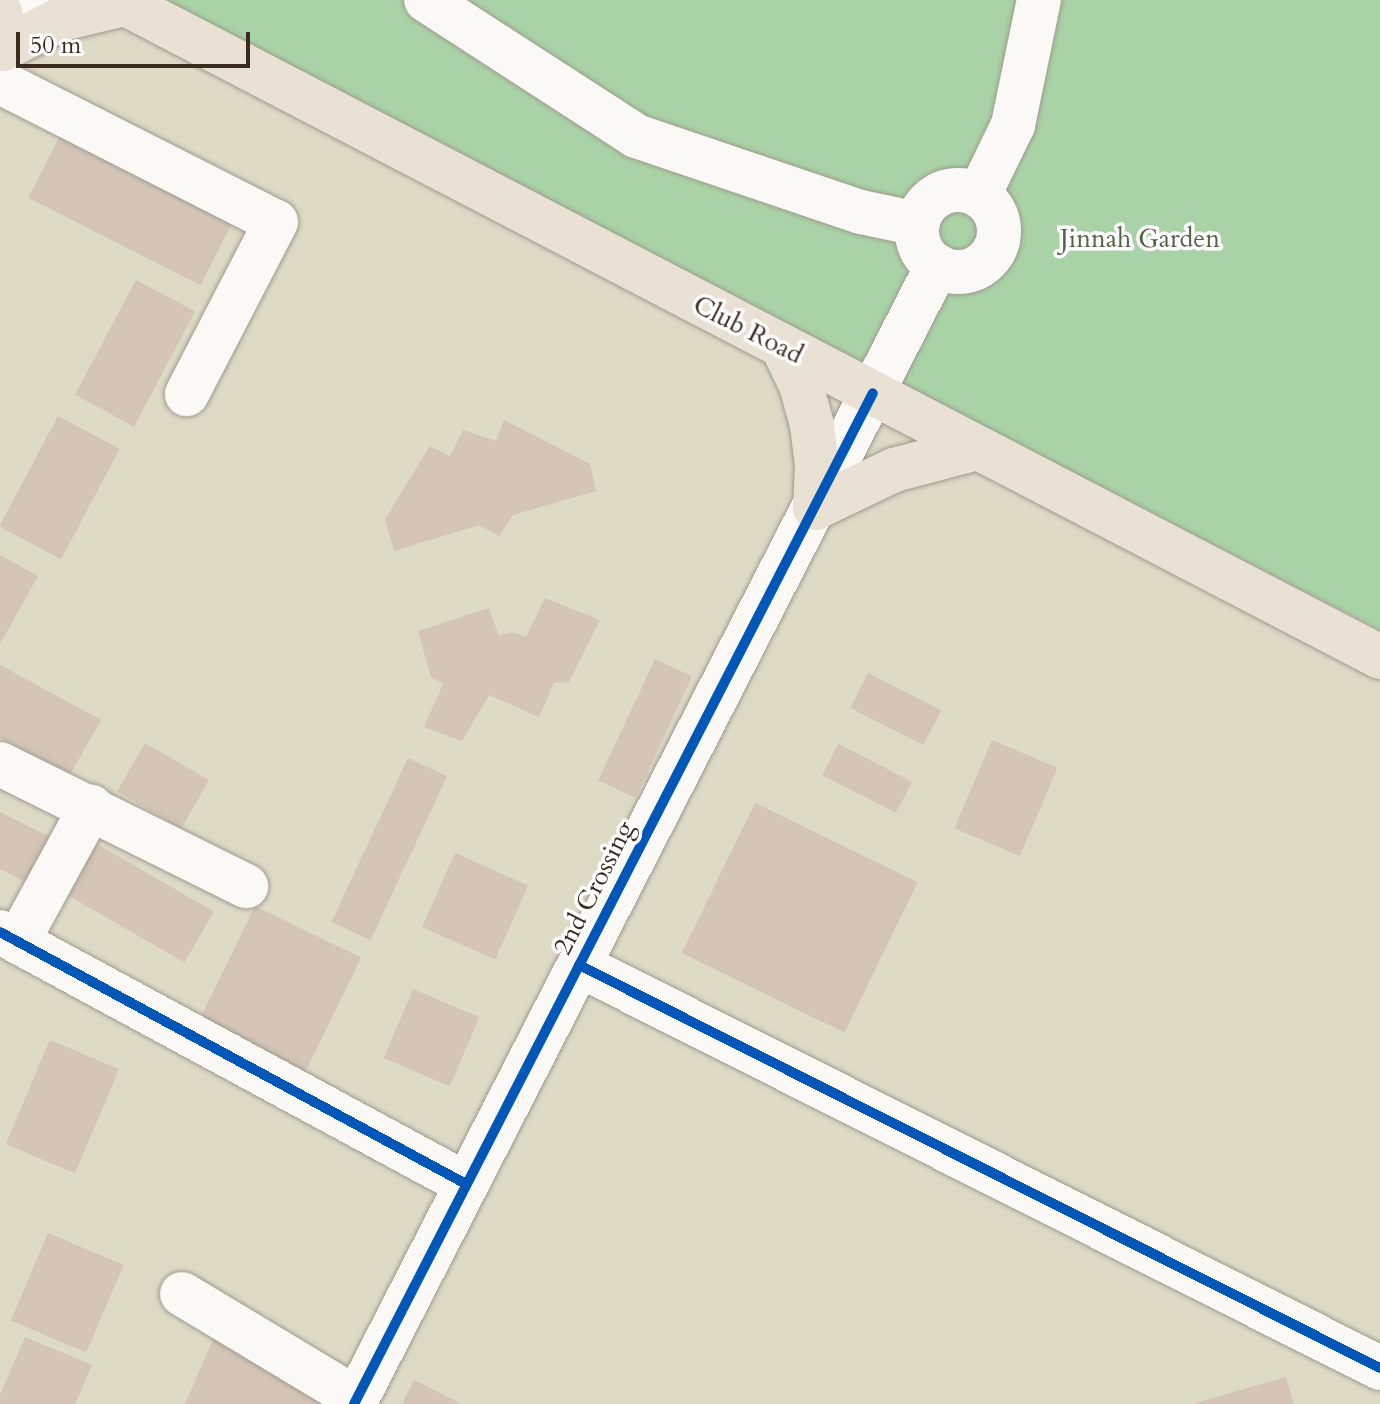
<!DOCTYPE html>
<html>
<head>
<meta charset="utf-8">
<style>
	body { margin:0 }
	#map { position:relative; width:1380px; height:1404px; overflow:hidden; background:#dddac6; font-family:Cardo,serif }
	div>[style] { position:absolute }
	.green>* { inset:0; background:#a9d3a6 }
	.building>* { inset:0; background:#d4c5b6; transform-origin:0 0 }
	.roads { filter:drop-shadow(0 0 2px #9f9b8e) drop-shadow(0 0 2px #9f9b8e) }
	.minor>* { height:44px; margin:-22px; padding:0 22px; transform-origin:22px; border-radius:22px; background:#faf9f6 }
	.minor>.ring { margin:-22px; padding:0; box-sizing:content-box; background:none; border:44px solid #faf9f6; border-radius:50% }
	.major>* { height:44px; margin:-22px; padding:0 22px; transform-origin:22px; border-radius:22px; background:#e8e1d4 }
	.cycleway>* { height:10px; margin:-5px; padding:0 5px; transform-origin:5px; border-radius:5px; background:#0057b8 }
	span { translate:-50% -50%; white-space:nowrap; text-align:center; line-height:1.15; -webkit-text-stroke:7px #fff; paint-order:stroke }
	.park-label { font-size:26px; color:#526344 }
	.street-label { font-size:26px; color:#3b2a1e }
	.scale { position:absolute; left:16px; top:32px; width:234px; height:36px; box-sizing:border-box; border:4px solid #3b2a1e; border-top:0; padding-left:10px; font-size:24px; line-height:28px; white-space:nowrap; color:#3b2a1e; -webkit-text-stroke:6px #fff; paint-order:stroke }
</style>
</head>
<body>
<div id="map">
	<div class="green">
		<i style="clip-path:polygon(144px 0,1380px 0,1380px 630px)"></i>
	</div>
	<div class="building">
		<i style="left:63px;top:130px;width:193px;height:76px;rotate:27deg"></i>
		<i style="left:136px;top:280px;width:67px;height:130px;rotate:28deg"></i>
		<i style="left:58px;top:416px;width:70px;height:125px;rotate:28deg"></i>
		<i style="clip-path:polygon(504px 420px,590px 464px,596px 491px,513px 515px,499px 536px,479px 525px,394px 551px,385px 519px,430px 446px,450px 456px,463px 430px,496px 441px)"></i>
		<i style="clip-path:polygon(0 555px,38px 576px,0 644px)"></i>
		<i style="clip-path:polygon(545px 598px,600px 620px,569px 682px,554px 683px,539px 717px,489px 695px,462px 741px,424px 727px,443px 684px,431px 677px,418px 631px,489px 608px,499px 636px,512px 632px,526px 637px)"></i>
		<i style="left:655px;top:659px;width:41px;height:134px;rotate:25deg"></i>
		<i style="clip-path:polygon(0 665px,101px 720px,70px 775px,0 738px)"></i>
		<i style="left:868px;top:673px;width:82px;height:39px;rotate:27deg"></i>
		<i style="left:992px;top:740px;width:71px;height:96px;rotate:23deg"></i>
		<i style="left:145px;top:743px;width:74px;height:56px;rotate:30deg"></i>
		<i style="left:838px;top:744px;width:83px;height:35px;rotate:27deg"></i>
		<i style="left:408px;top:758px;width:43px;height:181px;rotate:25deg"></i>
		<i style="left:755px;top:803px;width:181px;height:167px;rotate:26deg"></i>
		<i style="clip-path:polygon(0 812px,54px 839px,31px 885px,0 869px)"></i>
		<i style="left:97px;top:844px;width:135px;height:59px;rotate:30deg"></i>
		<i style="left:455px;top:853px;width:80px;height:81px;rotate:24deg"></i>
		<i style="left:255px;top:906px;width:118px;height:127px;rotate:26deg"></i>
		<i style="left:413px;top:989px;width:72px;height:75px;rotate:23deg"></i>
		<i style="left:50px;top:1040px;width:75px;height:113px;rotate:23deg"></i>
		<i style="left:48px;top:1233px;width:82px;height:95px;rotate:23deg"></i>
		<i style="clip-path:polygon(25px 1337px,92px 1365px,75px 1404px,0 1404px,0 1395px)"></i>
		<i style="clip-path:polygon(214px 1337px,329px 1387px,322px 1404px,185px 1404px)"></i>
		<i style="clip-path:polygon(1286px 1377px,1294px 1404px,1195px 1404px,1195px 1403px)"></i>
		<i style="clip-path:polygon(414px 1380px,461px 1404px,402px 1404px)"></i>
	</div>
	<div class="roads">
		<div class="minor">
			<i style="left:426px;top:0;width:250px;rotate:32.9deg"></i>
			<i style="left:636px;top:136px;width:237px;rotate:18.7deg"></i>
			<i style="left:861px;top:212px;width:58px;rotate:11.9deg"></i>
			<i style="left:0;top:55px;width:63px;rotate:-61.4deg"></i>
			<i style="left:0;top:82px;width:309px;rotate:26.9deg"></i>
			<i style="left:276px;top:222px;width:194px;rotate:117.4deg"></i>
			<i class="ring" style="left:917px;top:190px;width:38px;height:38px"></i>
			<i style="left:979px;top:195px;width:78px;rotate:-64.1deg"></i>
			<i style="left:1013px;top:125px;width:128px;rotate:-78.3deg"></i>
			<i style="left:0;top:764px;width:275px;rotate:26.4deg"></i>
			<i style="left:0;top:932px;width:530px;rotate:28.4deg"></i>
			<i style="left:18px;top:941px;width:153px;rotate:-61.4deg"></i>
			<i style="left:579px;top:965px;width:897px;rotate:26.71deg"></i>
			<i style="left:182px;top:1294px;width:204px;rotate:31deg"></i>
			<i style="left:354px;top:1404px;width:1279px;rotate:-62.87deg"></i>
		</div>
		<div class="major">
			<i style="left:118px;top:0;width:1423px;rotate:27.5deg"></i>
			<i style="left:0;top:12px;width:37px;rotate:85deg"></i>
			<i style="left:3px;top:49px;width:65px;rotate:-27.3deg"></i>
			<i style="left:61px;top:19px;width:66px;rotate:-13.2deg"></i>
			<i style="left:783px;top:348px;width:41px;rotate:64.1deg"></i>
			<i style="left:801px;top:385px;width:41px;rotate:74.6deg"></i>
			<i style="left:812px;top:425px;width:41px;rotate:83deg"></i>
			<i style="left:817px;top:466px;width:42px;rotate:92.7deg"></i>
			<i style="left:815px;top:508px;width:88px;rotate:-25.7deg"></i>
			<i style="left:894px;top:470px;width:86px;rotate:-14.8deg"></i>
		</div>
	</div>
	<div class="cycleway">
		<i style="left:0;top:932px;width:530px;rotate:28.4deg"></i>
		<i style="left:579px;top:965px;width:897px;rotate:26.71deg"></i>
		<i style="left:354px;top:1404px;width:1136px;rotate:-62.83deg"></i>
	</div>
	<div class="park-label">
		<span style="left:1140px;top:239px">Jinnah Garden</span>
	</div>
	<div class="street-label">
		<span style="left:748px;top:330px;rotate:27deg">Club Road</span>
		<span style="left:594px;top:888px;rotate:-63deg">2nd Crossing</span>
	</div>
	<div class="scale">50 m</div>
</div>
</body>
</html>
